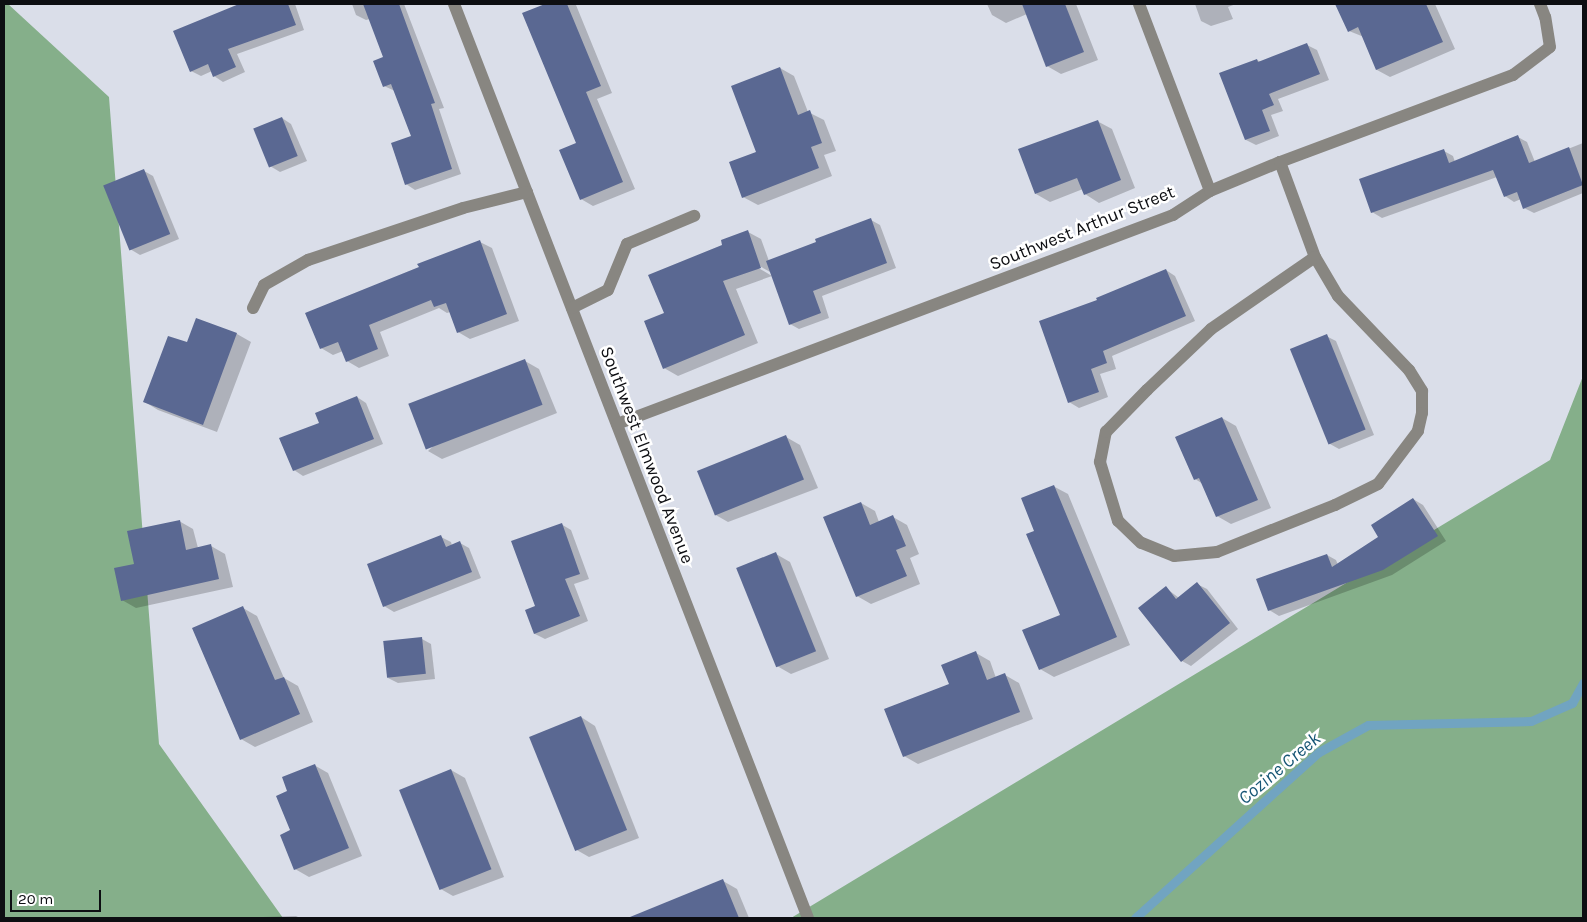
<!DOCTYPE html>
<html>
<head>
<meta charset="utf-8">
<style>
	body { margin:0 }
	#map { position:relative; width:1587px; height:922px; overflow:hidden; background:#dadee9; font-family:Karla,sans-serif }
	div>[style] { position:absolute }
	.forest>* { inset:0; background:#85af8a }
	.shadow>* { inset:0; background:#0003 }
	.stream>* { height:9px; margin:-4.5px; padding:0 4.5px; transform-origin:4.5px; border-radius:4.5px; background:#71a4c1 }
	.building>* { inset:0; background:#5a6892; transform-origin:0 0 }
	.minor>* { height:12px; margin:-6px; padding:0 6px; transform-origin:6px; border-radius:6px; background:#888681 }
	span { translate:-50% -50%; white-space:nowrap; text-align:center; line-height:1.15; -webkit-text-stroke:5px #fff; paint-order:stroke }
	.street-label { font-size:18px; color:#0d0e12 }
	.water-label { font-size:19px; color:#185776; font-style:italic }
	.frame { position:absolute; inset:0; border:5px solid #0d0e12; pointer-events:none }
	.scale { position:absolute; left:10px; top:890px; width:91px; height:22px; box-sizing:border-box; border:2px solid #0d0e12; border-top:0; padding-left:6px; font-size:15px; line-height:18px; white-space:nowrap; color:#0d0e12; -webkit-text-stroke:4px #fff; paint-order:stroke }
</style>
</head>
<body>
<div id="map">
	<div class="forest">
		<i style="clip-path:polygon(4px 4px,8px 4px,109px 97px,159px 744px,283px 918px,4px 918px)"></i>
		<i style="clip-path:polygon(1583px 376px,1583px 918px,791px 918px,1550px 460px)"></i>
	</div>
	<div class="shadow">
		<i style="clip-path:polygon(243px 4px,295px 4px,304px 30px,237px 54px,245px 72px,223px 82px,214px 76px,212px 71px,201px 76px,191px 71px,175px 32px)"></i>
		<i style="clip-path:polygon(352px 4px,404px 4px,444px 108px,439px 109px,461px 174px,415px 190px,406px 184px,412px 137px,395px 91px,384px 86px,384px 58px,370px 19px,366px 20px,356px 15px)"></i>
		<i style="clip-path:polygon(548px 4px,576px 5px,612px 93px,597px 99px,635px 189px,593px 206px,581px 199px,577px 143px,524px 14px)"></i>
		<i style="clip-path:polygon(987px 4px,1076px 4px,1098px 60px,1061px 74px,1047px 66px,1027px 14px,1006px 23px,992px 15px)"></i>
		<i style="clip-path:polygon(1195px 4px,1236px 4px,1228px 7px,1233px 19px,1211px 26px,1201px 21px)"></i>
		<i style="clip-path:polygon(1339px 4px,1435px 4px,1455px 49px,1390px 77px,1377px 70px,1364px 37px,1349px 31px,1337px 5px)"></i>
		<i style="clip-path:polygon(1307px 45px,1317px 50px,1329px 80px,1278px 99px,1283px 111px,1271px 115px,1279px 136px,1256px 145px,1246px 140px,1257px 60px,1261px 62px)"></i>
		<i style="clip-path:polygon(780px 68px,794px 76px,808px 112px,824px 120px,836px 151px,824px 155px,832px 176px,758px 205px,743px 197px)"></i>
		<i style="clip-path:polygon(282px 118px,291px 124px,307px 161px,280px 172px,270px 166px)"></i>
		<i style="clip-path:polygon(1097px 121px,1112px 129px,1135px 188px,1099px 203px,1085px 194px,1083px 189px,1050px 202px,1036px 194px)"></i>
		<i style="clip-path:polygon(1518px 137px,1527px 142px,1535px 162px,1583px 143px,1583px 193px,1534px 213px,1524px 208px,1521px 199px,1514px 202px,1505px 196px,1497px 177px,1382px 218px,1372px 212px,1444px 151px,1453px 156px,1455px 162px)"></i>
		<i style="clip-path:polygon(144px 171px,153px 176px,179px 239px,140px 255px,130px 249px)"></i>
		<i style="clip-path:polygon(871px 220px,880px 225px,896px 268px,822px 296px,829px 318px,799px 329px,790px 324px,772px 273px,756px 264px,755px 266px,772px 276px,736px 289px,758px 343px,678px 376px,664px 368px,665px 314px,724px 246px,748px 232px,761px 239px,769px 261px,818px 243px)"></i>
		<i style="clip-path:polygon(480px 242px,492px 248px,519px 321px,470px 339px,458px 332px,450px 312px,447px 313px,439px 308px,380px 332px,389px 356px,359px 368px,347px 361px,343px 351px,333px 355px,321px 348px,420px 268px)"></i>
		<i style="clip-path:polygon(1166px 270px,1175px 276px,1195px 321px,1112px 356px,1116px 369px,1100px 374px,1108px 397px,1079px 408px,1069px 402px,1041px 322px,1098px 301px)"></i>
		<i style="clip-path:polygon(197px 319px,237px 334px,251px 342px,217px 432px,158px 410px,145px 402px,187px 344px)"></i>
		<i style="clip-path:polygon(1326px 336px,1336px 341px,1374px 435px,1339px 449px,1330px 444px)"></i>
		<i style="clip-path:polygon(525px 361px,539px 369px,557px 413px,442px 459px,428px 451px)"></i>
		<i style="clip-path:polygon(357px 397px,366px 403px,383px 444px,303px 476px,294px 470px,320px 423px)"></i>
		<i style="clip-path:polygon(1222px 418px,1236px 426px,1271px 508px,1231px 524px,1217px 516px,1203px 484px,1195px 479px)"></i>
		<i style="clip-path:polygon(786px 437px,800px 445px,818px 488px,728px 522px,714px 514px)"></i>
		<i style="clip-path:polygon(1053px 486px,1068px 494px,1130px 645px,1054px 677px,1040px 669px,1061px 615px,1036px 532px)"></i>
		<i style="clip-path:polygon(1413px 499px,1423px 505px,1446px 541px,1392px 575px,1279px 616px,1269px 610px,1327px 555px,1336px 560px,1338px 565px,1380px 537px)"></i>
		<i style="clip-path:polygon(861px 503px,875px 511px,879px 522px,893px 517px,907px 525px,919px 554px,910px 558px,920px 584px,871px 604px,857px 596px)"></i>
		<i style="clip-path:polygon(179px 521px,193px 529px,198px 548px,211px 546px,225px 554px,233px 587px,136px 608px,122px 600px,135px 565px)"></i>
		<i style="clip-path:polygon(561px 524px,571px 530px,589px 579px,574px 584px,588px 621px,545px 639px,535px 634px,526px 611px,536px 607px)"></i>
		<i style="clip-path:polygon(441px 537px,451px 542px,452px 546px,460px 543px,469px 548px,481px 578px,394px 612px,384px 606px)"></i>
		<i style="clip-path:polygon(776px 554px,790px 562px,829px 659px,791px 674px,777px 666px)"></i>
		<i style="clip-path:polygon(1197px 584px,1207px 589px,1238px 629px,1191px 666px,1182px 661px,1166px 588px,1179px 598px)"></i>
		<i style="clip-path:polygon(243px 608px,257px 616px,284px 678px,298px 686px,313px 722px,255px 747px,241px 739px)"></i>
		<i style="clip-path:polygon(422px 639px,431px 644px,435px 679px,398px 683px,388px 678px)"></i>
		<i style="clip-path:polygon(976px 653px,990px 661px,996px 678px,1005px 675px,1019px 683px,1033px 719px,918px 764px,904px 756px,951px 685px)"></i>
		<i style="clip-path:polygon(581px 717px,595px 726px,639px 838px,589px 857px,575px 849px)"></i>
		<i style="clip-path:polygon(314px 765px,328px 773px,362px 856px,309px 877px,295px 869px,289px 792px)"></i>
		<i style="clip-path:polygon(451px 770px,465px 778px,504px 877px,453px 896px,439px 888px)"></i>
		<i style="clip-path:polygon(723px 881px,737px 889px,749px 918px,633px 918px)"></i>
		<i style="clip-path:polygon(296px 916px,300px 918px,263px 918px,263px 917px)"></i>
	</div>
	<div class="stream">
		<i style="left:1135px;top:918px;width:248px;rotate:-42.1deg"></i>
		<i style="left:1319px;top:752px;width:56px;rotate:-28.9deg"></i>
		<i style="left:1368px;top:725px;width:163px;rotate:-1.4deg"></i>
		<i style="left:1531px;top:721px;width:45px;rotate:-23.7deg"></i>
		<i style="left:1572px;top:703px;width:23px;rotate:-61deg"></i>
	</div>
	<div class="building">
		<i style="clip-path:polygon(239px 4px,288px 4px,296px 25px,228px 49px,236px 67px,213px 77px,208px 64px,190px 72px,173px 31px)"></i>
		<i style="clip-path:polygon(363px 4px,399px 4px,435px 103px,431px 104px,452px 169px,405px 185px,391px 143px,411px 136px,391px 84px,383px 87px,373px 61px,383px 57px)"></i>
		<i style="clip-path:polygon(545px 4px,567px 4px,601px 86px,586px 92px,623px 182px,580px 200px,559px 150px,576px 143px,522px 13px)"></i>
		<i style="clip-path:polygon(1022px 4px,1065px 4px,1084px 52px,1046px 67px)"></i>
		<i style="clip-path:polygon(1335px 4px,1426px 4px,1443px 42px,1376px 70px,1358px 27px,1348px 32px)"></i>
		<i style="clip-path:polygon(1307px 43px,1320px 74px,1269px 94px,1274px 105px,1262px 110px,1270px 131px,1245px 140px,1219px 73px,1257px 59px,1258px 62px)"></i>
		<i style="clip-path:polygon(780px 67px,798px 115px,810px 110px,822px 143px,811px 147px,819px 168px,742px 198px,729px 162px,756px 152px,731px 86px)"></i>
		<i style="left:282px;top:117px;width:42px;height:31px;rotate:68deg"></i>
		<i style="clip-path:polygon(1098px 120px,1121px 180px,1084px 195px,1077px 178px,1035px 194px,1018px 149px)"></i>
		<i style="clip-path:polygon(1518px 135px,1529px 163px,1569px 147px,1583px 185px,1523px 209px,1517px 192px,1504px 197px,1493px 170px,1371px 213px,1359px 179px,1444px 149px,1449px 163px)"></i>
		<i style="left:144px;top:169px;width:70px;height:44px;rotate:68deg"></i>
		<i style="clip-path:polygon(871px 218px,887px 263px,813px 291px,821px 313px,789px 325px,766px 261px,816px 242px,815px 239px)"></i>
		<i style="clip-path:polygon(748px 230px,761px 268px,723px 281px,745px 335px,663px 369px,644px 321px,664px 313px,648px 275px,722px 245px,721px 240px)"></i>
		<i style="clip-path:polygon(480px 240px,507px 314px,457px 333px,446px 303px,434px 307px,431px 300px,369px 325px,378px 349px,346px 362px,338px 342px,320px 349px,305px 313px,419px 267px,417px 264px)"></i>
		<i style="clip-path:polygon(1166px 269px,1186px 316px,1103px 351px,1107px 363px,1091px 369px,1099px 392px,1068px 403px,1039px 321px,1097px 300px,1096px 298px)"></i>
		<i style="clip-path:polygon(196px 318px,237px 333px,203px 425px,143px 402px,168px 336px,187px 342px)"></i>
		<i style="left:1327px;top:334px;width:103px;height:40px;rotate:68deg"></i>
		<i style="left:525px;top:359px;width:49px;height:125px;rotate:69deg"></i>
		<i style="clip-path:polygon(357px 396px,374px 439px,293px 471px,279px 438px,319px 423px,315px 413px)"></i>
		<i style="clip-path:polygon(1222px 417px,1258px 500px,1216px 517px,1199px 478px,1194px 480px,1175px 437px)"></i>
		<i style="left:786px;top:435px;width:48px;height:96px;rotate:68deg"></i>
		<i style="clip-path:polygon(1054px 485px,1117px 637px,1039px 670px,1022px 630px,1060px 615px,1026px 534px,1034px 531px,1021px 498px)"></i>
		<i style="clip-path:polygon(1413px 498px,1438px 536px,1383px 570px,1268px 611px,1256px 579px,1327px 554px,1332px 567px,1378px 537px,1371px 525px)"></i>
		<i style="clip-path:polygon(861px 502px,870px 525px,893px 515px,906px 546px,896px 550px,907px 576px,856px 597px,823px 517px)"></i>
		<i style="clip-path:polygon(180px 520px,186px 550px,211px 544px,219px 579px,121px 601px,114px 568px,134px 564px,127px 531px)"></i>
		<i style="clip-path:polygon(562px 523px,580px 574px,565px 579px,580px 616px,534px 634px,525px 610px,535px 606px,511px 541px)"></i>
		<i style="clip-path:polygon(441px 535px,446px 547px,460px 541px,472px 572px,383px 607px,367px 564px)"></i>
		<i style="left:776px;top:552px;width:107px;height:43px;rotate:68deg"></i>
		<i style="clip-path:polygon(1197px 582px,1230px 623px,1181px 662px,1138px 608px,1166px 586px,1176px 599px)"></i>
		<i style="clip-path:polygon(243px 606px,275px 680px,284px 677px,300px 714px,240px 740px,192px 628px)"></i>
		<i style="left:422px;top:637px;width:37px;height:39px;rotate:84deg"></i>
		<i style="clip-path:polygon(976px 651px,987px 680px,1005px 673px,1020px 712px,903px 757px,884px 709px,949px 684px,941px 665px)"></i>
		<i style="left:581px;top:716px;width:123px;height:56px;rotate:68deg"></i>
		<i style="clip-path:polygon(315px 764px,349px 848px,294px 870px,280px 835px,290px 830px,276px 796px,287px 791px,282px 777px)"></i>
		<i style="left:451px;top:769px;width:108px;height:56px;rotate:68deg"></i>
		<i style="clip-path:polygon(723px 879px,739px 918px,630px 918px,630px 917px)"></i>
	</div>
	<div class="minor">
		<i style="left:454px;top:4px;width:980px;rotate:68.83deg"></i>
		<i style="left:1139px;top:4px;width:200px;rotate:69.2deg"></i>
		<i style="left:1280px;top:162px;width:101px;rotate:69.8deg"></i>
		<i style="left:1315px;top:257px;width:45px;rotate:59.5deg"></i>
		<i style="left:1338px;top:296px;width:103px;rotate:46.2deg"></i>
		<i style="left:1409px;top:370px;width:25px;rotate:58deg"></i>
		<i style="left:1422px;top:391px;width:22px;rotate:90deg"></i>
		<i style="left:1422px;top:413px;width:18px;rotate:103deg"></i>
		<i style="left:1418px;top:431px;width:66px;rotate:127deg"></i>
		<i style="left:1378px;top:484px;width:48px;rotate:154deg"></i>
		<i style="left:1335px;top:505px;width:127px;rotate:158.3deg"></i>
		<i style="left:1217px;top:552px;width:43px;rotate:174.7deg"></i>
		<i style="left:1174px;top:556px;width:35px;rotate:-158deg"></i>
		<i style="left:1141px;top:543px;width:32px;rotate:-136deg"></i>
		<i style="left:1118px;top:521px;width:62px;rotate:-107deg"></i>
		<i style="left:1100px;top:462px;width:31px;rotate:-79deg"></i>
		<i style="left:1106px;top:432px;width:59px;rotate:-45.7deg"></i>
		<i style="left:1147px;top:390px;width:88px;rotate:-43.6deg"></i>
		<i style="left:1211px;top:329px;width:126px;rotate:-34.7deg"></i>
		<i style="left:253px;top:308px;width:25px;rotate:-64deg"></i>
		<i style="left:264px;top:285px;width:51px;rotate:-29.6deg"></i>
		<i style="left:308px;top:260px;width:163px;rotate:-18.5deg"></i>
		<i style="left:463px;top:208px;width:66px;rotate:-14deg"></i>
		<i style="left:572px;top:308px;width:40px;rotate:-26.6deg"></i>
		<i style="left:608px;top:290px;width:50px;rotate:-67.6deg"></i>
		<i style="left:627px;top:244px;width:73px;rotate:-22.7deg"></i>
		<i style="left:617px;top:424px;width:594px;rotate:-20.6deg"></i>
		<i style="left:1173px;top:215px;width:44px;rotate:-33deg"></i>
		<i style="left:1210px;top:191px;width:76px;rotate:-22.5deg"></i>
		<i style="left:1280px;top:162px;width:249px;rotate:-20.5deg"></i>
		<i style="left:1513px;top:75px;width:46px;rotate:-37.1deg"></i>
		<i style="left:1550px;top:47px;width:30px;rotate:-99deg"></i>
		<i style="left:1545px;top:17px;width:14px;rotate:-111deg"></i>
	</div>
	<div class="street-label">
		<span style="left:1082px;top:228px;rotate:-22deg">Southwest Arthur Street</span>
		<span style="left:647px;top:455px;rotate:69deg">Southwest Elmwood Avenue</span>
	</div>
	<div class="water-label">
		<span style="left:1280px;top:769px;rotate:-40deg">Cozine Creek</span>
	</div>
	<div class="frame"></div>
	<div class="scale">20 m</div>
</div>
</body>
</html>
